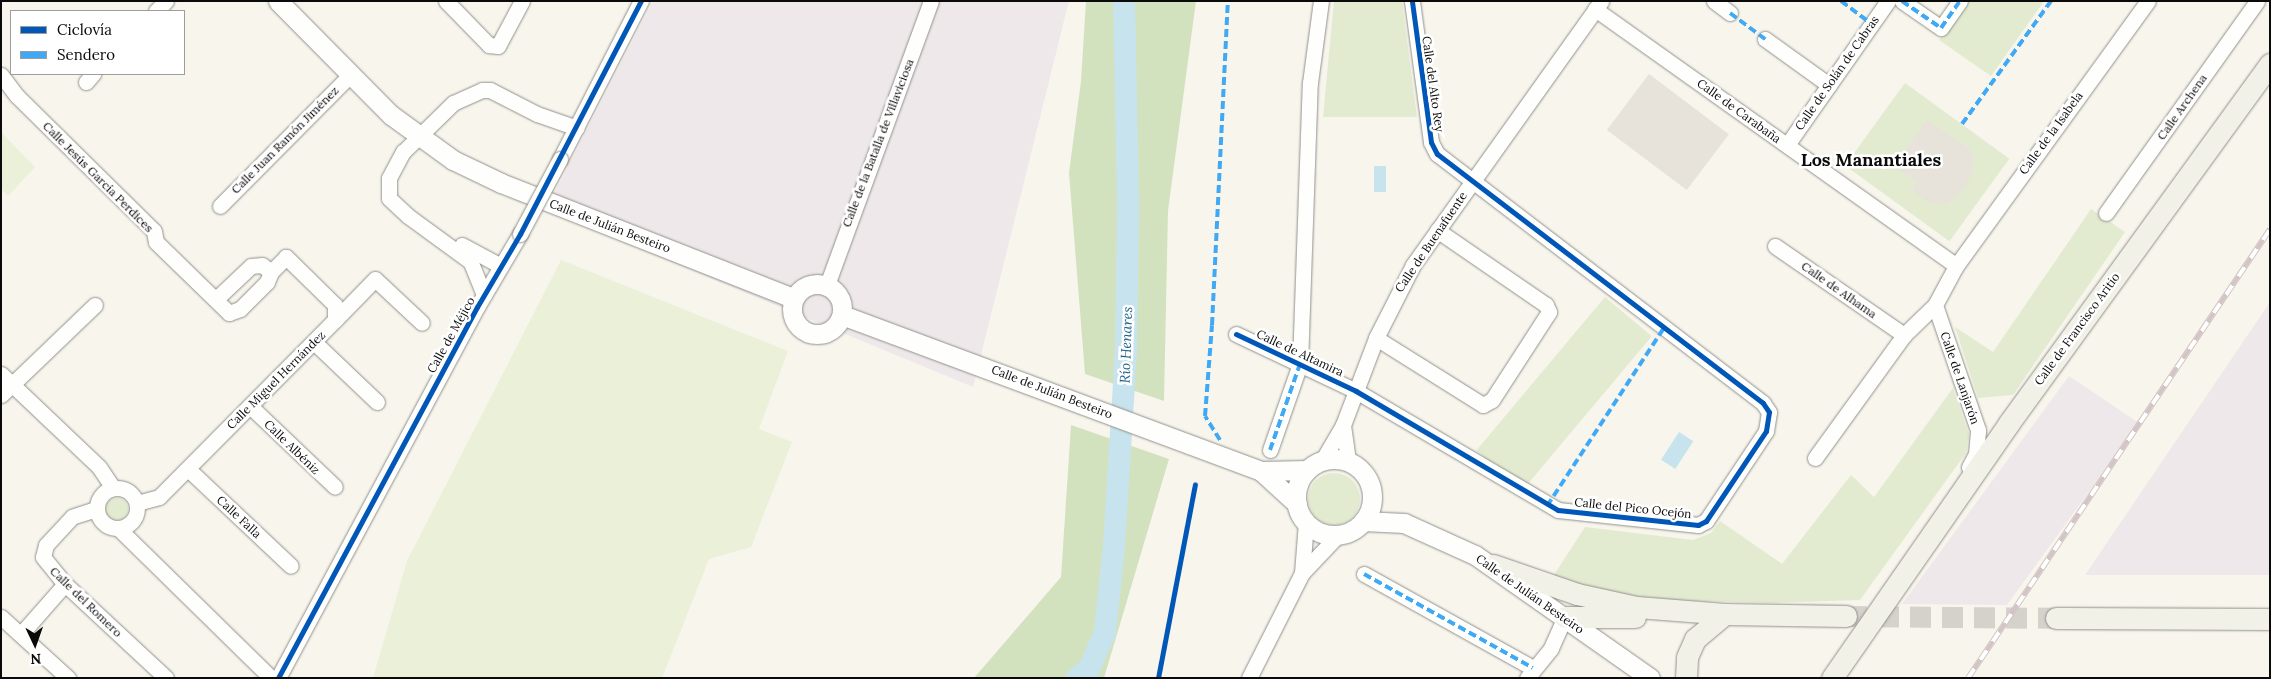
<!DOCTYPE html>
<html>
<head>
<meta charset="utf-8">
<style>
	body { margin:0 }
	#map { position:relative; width:2271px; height:679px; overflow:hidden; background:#f8f5ed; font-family:Lora,serif }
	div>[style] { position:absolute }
	.industrial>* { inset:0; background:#efe8ea }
	.green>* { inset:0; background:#e2ebcf; transform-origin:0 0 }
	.round { border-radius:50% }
	.forest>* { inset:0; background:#d3e2be }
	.pitch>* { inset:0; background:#ebf0d8 }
	.plaza>* { inset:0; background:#e7e3da; transform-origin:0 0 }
	.water>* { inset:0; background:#c7e3ee; transform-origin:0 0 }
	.river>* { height:22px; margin:-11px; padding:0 11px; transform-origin:11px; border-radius:11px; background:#c7e3ee }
	.secondary-tunnel>* { height:21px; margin-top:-10.5px; transform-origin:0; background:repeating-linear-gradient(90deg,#d4d2cb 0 21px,transparent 0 32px) }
	.roads { filter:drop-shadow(0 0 1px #91908c) drop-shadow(0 0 1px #91908c) }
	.minor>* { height:15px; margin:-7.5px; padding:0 7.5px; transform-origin:7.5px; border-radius:7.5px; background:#fefefc }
	.minor>.ring { margin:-7.5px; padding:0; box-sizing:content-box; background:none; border:15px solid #fefefc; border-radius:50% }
	.tertiary>* { height:19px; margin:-9.5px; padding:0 9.5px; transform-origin:9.5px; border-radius:9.5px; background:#fefefc }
	.tertiary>.ring { margin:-9.5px; padding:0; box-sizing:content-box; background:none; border:19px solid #fefefc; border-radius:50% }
	.secondary>* { height:21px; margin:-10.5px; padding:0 10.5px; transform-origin:10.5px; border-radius:10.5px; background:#f2f1e8 }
	.rail>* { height:5.5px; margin-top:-2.75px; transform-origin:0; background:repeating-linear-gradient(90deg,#fff 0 11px,#d3c5c5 0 22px); box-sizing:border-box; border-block:1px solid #d3c5c5 }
	.bridges { filter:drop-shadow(0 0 1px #91908c) drop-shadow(0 0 1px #91908c) }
	.minor-bridge>* { height:15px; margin:-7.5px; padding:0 7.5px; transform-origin:7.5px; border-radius:7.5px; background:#fefefc }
	.quiet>* { height:4px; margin-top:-2px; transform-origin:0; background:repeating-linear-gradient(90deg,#3fa9f5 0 8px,transparent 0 12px) }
	.cycleway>* { height:5px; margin:-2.5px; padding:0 2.5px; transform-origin:2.5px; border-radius:2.5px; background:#0057b8 }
	span { translate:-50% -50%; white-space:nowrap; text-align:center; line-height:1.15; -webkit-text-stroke:5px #fff; paint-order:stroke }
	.street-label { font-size:12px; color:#0a0a0a }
	.water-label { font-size:14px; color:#21638d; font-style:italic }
	.district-label { font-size:18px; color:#0a0a0a; font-weight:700 }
	.frame { position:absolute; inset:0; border:2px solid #0a0a0a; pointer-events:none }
	.legend { position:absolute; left:10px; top:10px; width:175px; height:65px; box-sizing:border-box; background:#fff; border:1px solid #9d9d9d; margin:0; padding:6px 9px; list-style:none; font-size:15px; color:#0a0a0a }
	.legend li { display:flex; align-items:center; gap:10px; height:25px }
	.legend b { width:25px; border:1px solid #9d9d9d }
	.north { position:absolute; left:10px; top:619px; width:50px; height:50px; -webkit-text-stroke:4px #fff; paint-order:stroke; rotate:177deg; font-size:14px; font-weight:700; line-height:20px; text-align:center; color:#0a0a0a }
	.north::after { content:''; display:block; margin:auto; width:18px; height:22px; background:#0a0a0a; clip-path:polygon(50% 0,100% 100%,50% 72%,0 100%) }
</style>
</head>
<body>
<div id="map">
	<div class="industrial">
		<i style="clip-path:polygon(653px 1px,1069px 1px,973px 387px,546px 210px)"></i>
		<i style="clip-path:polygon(2270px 302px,2270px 575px,2085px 575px)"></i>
		<i style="clip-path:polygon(2069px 376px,2139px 423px,2007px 605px,1902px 604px)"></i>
	</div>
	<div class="green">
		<i style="clip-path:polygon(1334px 1px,1402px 1px,1417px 117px,1323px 117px)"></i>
		<i style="clip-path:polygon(1966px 1px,2044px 1px,1991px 76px,1939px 40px)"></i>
		<i style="left:1905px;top:83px;width:129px;height:102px;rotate:36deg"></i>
		<i style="clip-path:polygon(2091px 209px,2125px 232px,2013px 395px,1978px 398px,1955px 327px,1993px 352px)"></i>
		<i style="left:1605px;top:297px;width:61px;height:200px;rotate:40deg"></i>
		<i style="clip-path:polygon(1953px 388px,1969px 434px,1966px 453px,1860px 600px,1771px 603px,1656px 600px,1605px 593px,1552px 578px,1585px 527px,1693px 540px,1711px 533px,1720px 521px,1782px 564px,1851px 475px,1874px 497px)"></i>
		<i class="round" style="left:1308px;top:473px;width:52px;height:52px"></i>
		<i class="round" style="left:106px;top:498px;width:22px;height:22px"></i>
	</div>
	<div class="forest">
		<i style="clip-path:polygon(1086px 1px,1196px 1px,1168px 211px,1164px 401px,1085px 374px,1069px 173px,1081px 81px)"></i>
		<i style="clip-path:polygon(1071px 425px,1169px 459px,1104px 678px,974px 678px,1061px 577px)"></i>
	</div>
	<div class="pitch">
		<i style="clip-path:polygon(1px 132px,35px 167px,8px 196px,1px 189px)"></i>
		<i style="clip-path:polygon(561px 260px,788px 351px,759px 429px,792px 442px,751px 547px,709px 559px,662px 678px,373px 678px,407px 561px)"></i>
	</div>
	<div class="plaza">
		<i style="left:1649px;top:74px;width:100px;height:70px;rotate:37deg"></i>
		<i style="clip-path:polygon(1927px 120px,1969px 148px,1973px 156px,1972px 172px,1967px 185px,1955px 199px,1943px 204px,1927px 202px,1912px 190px,1916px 182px,1893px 166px)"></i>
	</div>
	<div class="water">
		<i style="left:1386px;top:166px;width:26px;height:12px;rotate:90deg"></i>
		<i style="left:1679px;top:432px;width:17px;height:33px;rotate:33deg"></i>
	</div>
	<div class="river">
		<i style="left:1077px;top:678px;width:15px;rotate:-37deg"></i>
		<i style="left:1089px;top:669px;width:40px;rotate:-66.6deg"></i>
		<i style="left:1105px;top:632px;width:85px;rotate:-84deg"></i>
		<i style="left:1114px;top:547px;width:194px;rotate:-86.5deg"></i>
		<i style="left:1126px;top:353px;width:150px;rotate:-89.2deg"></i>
		<i style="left:1128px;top:203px;width:202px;rotate:-91.1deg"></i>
	</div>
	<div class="secondary-tunnel">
		<i style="left:1846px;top:616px;width:210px;rotate:0.5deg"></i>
	</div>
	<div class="roads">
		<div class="minor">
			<i style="left:446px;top:1px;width:62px;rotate:45.7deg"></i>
			<i style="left:489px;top:45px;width:9px;rotate:6deg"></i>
			<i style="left:498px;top:46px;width:51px;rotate:-61.9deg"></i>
			<i style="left:1714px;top:1px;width:20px;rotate:37deg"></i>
			<i style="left:1902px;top:1px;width:47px;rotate:34.7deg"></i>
			<i style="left:1941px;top:28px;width:33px;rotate:-55deg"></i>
			<i style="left:1595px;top:9px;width:443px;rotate:35.4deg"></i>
			<i style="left:156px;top:11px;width:14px;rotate:-45deg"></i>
			<i style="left:1765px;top:39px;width:79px;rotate:35.7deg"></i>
			<i style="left:1px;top:75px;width:26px;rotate:53deg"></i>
			<i style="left:17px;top:96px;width:192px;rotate:44.6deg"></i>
			<i style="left:154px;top:231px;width:11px;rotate:80deg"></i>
			<i style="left:156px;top:242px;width:102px;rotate:44.2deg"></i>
			<i style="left:229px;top:313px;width:12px;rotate:-20deg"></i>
			<i style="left:240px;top:309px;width:38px;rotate:-45deg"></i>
			<i style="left:267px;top:282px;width:11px;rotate:-68deg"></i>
			<i style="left:271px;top:272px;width:11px;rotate:-142deg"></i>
			<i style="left:262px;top:265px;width:11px;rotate:175deg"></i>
			<i style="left:251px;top:266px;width:48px;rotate:136.7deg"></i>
			<i style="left:86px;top:82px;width:11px;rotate:-49deg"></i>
			<i style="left:1787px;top:145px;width:176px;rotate:-55deg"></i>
			<i style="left:560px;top:159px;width:178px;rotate:-62.9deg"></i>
			<i style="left:220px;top:206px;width:186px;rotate:-45.2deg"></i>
			<i style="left:2106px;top:213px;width:260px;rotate:-54.5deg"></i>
			<i style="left:462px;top:245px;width:44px;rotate:28.3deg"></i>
			<i style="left:1775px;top:246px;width:157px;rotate:34.6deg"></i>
			<i style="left:827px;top:285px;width:302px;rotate:-69.9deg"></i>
			<i style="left:484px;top:295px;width:35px;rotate:-112deg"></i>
			<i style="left:471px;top:262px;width:78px;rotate:-143.9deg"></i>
			<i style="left:408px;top:216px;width:26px;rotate:-137deg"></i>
			<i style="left:389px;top:198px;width:20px;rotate:-90deg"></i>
			<i style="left:389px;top:178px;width:30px;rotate:-62deg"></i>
			<i style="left:403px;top:152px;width:70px;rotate:-44.4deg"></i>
			<i style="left:453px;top:103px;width:32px;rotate:-24deg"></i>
			<i style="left:482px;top:90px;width:8px"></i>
			<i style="left:490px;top:90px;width:53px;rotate:27.1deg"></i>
			<i style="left:537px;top:114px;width:42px;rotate:19.3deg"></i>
			<i style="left:335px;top:320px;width:57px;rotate:-45.7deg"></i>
			<i style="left:375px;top:279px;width:64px;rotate:43.1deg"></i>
			<i style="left:1236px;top:334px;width:133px;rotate:25.4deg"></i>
			<i style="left:1356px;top:391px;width:234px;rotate:30.5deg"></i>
			<i style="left:1558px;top:510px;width:141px;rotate:6.1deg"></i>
			<i style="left:1698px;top:525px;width:9px;rotate:-27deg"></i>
			<i style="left:1706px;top:521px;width:108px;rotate:-56.3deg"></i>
			<i style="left:1766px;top:431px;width:19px;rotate:-81deg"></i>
			<i style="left:1769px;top:412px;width:11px;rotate:-124deg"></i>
			<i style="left:1763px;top:403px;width:410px;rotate:-142.6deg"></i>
			<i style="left:1437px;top:154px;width:13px;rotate:-117deg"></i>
			<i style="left:1431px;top:142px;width:142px;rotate:-97.7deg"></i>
			<i style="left:1376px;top:338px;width:126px;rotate:32.1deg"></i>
			<i style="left:1483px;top:405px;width:10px;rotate:-29deg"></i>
			<i style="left:1492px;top:400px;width:105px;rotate:-57.1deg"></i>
			<i style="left:1549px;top:312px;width:8px;rotate:-113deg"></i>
			<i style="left:1546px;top:305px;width:132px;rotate:-145.5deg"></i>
			<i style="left:314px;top:342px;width:87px;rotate:43.6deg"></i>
			<i style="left:1px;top:374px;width:135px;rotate:43.5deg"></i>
			<i style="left:99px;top:467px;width:25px;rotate:56deg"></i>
			<i style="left:1px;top:395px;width:130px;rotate:-43.8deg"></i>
			<i style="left:250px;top:406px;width:117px;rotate:43.6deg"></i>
			<i style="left:1343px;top:425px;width:37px;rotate:82deg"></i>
			<i style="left:1270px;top:450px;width:91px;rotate:-70.8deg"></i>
			<i style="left:1300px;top:364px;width:281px;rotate:-88deg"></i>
			<i style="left:1310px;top:83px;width:83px;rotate:-82.4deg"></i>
			<i style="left:1815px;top:458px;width:152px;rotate:-54.1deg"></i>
			<i style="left:1904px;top:335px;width:43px;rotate:-44.1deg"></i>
			<i style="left:1322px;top:461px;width:42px;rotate:-59.7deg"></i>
			<i style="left:1343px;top:425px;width:93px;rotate:-69.2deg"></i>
			<i style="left:1376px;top:338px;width:82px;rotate:-63.1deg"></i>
			<i style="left:1413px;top:265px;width:324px;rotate:-54.5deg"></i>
			<i style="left:1969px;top:467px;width:15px;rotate:-62deg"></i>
			<i style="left:1976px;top:454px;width:24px;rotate:-85deg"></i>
			<i style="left:1978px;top:430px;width:132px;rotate:-109deg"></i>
			<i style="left:1935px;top:305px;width:44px;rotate:-61.7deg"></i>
			<i style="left:1956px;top:266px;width:327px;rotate:-54.1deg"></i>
			<i style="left:188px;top:469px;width:141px;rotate:43.3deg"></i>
			<i class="ring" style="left:97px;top:488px;width:25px;height:25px"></i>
			<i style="left:137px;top:503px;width:23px;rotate:-15deg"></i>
			<i style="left:159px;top:497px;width:250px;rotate:-45.2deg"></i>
			<i style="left:335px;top:320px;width:15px;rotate:-90deg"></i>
			<i style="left:335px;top:305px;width:69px;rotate:-135.6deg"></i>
			<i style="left:286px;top:257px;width:21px;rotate:135deg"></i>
			<i style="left:96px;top:509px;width:25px;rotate:162deg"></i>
			<i style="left:72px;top:517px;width:38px;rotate:133deg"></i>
			<i style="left:46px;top:545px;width:12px;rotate:104deg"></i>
			<i style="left:43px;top:557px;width:35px;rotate:51deg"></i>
			<i style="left:65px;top:584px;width:138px;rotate:42.9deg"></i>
			<i style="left:119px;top:529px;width:213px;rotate:44.4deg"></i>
			<i style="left:1302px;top:573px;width:51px;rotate:-85.5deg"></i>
			<i style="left:1364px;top:574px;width:193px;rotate:29.1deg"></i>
			<i style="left:1px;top:617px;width:91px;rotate:42.3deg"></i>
			<i style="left:21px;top:634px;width:67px;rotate:-48.7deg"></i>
			<i style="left:278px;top:678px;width:421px;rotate:-61.8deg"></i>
			<i style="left:477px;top:307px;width:85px;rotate:-59.5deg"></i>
			<i style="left:1249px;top:678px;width:118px;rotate:-63.2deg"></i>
			<i style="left:1302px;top:573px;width:54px;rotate:-46.5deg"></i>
			<i style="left:1527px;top:678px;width:38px;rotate:-51deg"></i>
			<i style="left:1551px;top:648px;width:34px;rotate:-66deg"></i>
		</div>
		<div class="tertiary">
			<i style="left:278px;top:1px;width:161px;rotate:45.3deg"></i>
			<i style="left:391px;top:115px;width:77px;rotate:36deg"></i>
			<i style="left:453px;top:160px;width:53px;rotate:25.6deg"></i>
			<i style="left:501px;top:183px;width:314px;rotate:21.5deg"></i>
			<i class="ring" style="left:792px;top:284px;width:31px;height:31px"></i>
			<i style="left:842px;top:315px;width:447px;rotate:20.4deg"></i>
			<i style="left:1261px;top:471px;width:46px;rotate:-1.2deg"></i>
			<i class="ring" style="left:1296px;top:459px;width:57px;height:57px"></i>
			<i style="left:1261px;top:471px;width:49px;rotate:42.5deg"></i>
			<i style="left:1363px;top:521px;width:41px;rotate:2.8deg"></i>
			<i style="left:1404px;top:523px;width:78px;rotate:24.3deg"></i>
			<i style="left:1475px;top:555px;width:214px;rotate:35.1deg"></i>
		</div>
		<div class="secondary">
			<i style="left:1493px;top:565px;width:89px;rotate:19deg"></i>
			<i style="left:1577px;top:594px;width:61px;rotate:12.2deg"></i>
			<i style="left:1637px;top:607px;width:88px;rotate:4.5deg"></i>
			<i style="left:1725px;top:614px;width:121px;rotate:0.9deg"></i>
			<i style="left:1565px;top:617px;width:70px"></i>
			<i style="left:2056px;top:618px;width:214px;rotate:0.3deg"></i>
			<i style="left:1686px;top:678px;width:21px;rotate:-87deg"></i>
			<i style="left:1687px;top:657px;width:20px;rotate:-66deg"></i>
			<i style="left:1695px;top:639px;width:39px;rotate:-40deg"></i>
			<i style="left:1832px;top:678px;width:310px;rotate:-55.2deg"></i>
			<i style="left:2009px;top:423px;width:444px;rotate:-54deg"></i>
		</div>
	</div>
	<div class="rail">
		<i style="left:1968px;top:678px;width:541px;rotate:-56.07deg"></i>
	</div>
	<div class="bridges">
		<div class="minor-bridge">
			<i style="left:520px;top:234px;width:85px;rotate:-61.9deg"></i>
		</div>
	</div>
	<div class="quiet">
		<i style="left:1841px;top:1px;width:39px;rotate:37deg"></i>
		<i style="left:1902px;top:1px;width:47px;rotate:34.7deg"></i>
		<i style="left:1941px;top:28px;width:33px;rotate:-55deg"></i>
		<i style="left:1730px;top:13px;width:44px;rotate:36.6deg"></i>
		<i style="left:1962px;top:124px;width:152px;rotate:-54.1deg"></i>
		<i style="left:1220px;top:440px;width:28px;rotate:-122deg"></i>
		<i style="left:1205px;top:416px;width:91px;rotate:-85.6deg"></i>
		<i style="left:1212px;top:325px;width:324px;rotate:-87.2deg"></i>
		<i style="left:1270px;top:450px;width:91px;rotate:-70.8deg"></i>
		<i style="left:1547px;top:506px;width:213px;rotate:-56.7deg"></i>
		<i style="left:1364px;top:574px;width:193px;rotate:29.1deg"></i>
	</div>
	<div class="cycleway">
		<i style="left:1236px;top:334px;width:133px;rotate:25.4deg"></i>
		<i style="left:1356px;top:391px;width:234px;rotate:30.5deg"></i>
		<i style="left:1558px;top:510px;width:141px;rotate:6.1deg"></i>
		<i style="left:1698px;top:525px;width:9px;rotate:-27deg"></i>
		<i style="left:1706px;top:521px;width:108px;rotate:-56.3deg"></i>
		<i style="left:1766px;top:431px;width:19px;rotate:-81deg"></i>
		<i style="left:1769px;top:412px;width:11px;rotate:-124deg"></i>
		<i style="left:1763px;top:403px;width:410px;rotate:-142.6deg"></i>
		<i style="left:1437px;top:154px;width:13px;rotate:-117deg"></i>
		<i style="left:1431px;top:142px;width:142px;rotate:-97.7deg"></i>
		<i style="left:278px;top:678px;width:421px;rotate:-61.8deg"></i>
		<i style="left:477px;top:307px;width:85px;rotate:-59.5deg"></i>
		<i style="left:520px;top:234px;width:263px;rotate:-62.6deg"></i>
		<i style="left:1158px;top:678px;width:197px;rotate:-79.2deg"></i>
	</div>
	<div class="street-label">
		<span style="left:1837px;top:73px;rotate:-55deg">Calle de Solán de Cabras</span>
		<span style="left:1433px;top:84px;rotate:82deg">Calle del Alto Rey</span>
		<span style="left:2182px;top:107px;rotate:-55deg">Calle Archena</span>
		<span style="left:1739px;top:111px;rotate:36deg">Calle de Carabaña</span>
		<span style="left:2051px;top:133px;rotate:-54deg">Calle de la Isabela</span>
		<span style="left:285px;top:140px;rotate:-45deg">Calle Juan Ramón Jiménez</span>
		<span style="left:878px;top:143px;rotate:-69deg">Calle de la Batalla de Villaviciosa</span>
		<span style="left:98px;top:177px;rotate:45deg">Calle Jesús García Perdices</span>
		<span style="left:610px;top:226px;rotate:21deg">Calle de Julián Besteiro</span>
		<span style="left:1431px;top:242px;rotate:-56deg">Calle de Buenafuente</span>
		<span style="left:1839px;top:290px;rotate:35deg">Calle de Alhama</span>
		<span style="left:2077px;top:329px;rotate:-54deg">Calle de Francisco Aritio</span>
		<span style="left:451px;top:335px;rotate:-61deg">Calle de Méjico</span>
		<span style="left:1300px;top:353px;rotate:25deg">Calle de Altamira</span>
		<span style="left:1960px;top:378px;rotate:71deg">Calle de Lanjarón</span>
		<span style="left:276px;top:380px;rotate:-45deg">Calle Miguel Hernández</span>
		<span style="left:1052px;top:392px;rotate:21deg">Calle de Julián Besteiro</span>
		<span style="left:292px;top:447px;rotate:44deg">Calle Albéniz</span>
		<span style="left:1633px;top:508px;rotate:6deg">Calle del Pico Ocejón</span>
		<span style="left:239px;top:517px;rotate:43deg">Calle Falla</span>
		<span style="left:1530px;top:594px;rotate:35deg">Calle de Julián Besteiro</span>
		<span style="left:86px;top:602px;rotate:44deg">Calle del Romero</span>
	</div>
	<div class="water-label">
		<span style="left:1126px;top:345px;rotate:-88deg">Río Henares</span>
	</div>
	<div class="district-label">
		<span style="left:1871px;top:160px">Los Manantiales</span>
	</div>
	<div class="frame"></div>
	<ul class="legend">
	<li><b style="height:6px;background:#0057b8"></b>Ciclovía</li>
	<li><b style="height:6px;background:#3fa9f5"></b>Sendero</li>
	</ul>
	<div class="north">N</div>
</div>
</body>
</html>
